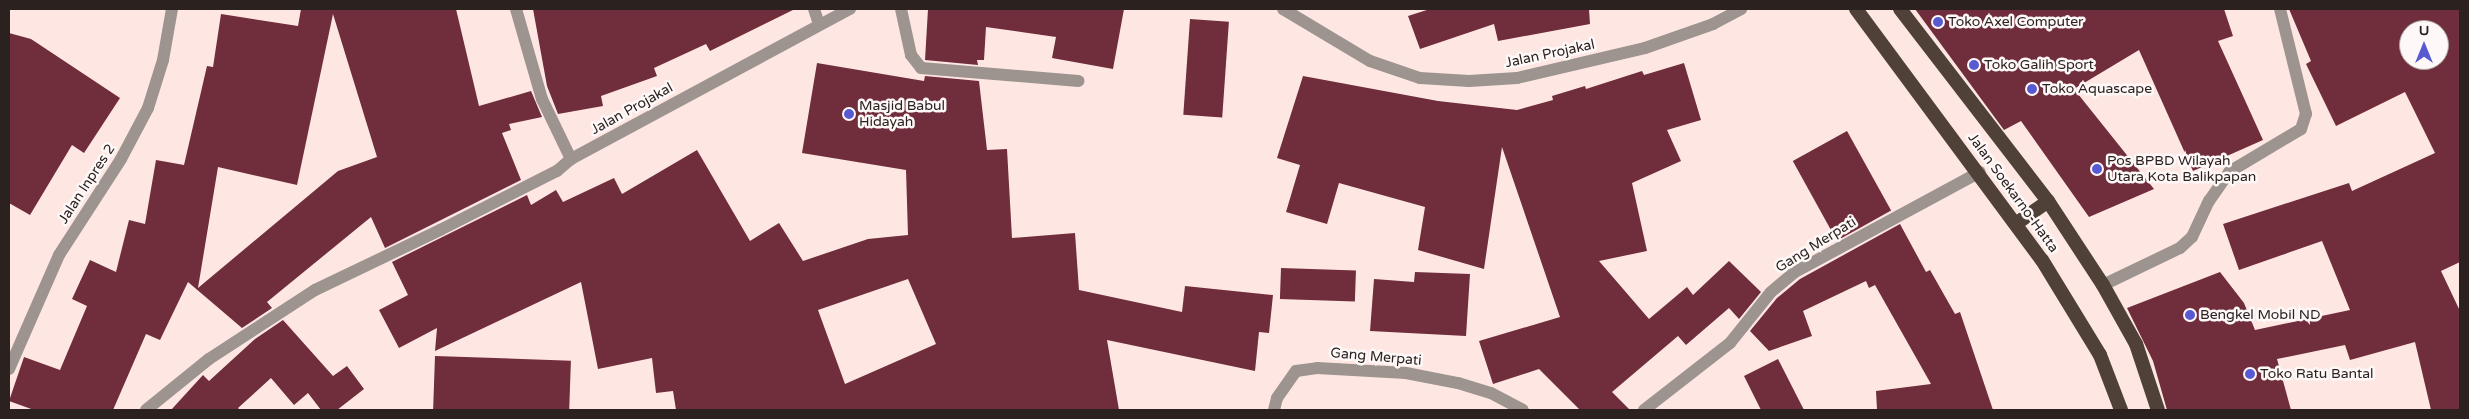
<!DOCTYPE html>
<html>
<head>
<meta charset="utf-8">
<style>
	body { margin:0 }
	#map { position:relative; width:2469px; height:419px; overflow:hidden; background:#fee7e2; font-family:"Varela Round",sans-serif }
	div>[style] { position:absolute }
	.building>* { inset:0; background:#702d3c; transform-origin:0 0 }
	.minor>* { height:12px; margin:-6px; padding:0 6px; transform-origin:6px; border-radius:6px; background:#9d948f }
	.trunk>* { height:14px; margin:-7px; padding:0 7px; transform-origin:7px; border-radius:7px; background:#504138 }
	.dots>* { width:14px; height:14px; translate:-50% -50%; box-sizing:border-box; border:2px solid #fef9f8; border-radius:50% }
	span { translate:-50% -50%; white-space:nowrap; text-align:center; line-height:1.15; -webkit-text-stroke:5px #fef9f8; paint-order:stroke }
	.poi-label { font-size:14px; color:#2b2220 }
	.left { translate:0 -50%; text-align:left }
	.street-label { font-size:14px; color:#2b2220 }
	.frame { position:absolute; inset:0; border:10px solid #2b2220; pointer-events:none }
	.north { position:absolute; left:2399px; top:20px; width:50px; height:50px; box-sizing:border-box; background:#fef9f8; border:1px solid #aaa3a2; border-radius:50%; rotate:0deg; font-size:14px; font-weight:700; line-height:20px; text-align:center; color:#2b2220 }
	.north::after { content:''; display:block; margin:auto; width:18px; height:22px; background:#585ad1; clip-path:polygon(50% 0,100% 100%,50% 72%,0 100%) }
</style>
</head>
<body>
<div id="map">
	<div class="building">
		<i style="clip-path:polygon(evenodd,301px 9px,456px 9px,479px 106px,531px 91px,542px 117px,509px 124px,511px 130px,502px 133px,521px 180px,385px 248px,371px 217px,267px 302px,272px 308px,242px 328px,188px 282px,160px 340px,146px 334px,113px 410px,34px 410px,9px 401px,24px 357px,60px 370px,87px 306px,72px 299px,90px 260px,116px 272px,129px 220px,145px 224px,156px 160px,184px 165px,207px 66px,213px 67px,221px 14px,298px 26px,301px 9px,333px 14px,377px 157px,338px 171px,198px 288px,218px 167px,297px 185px,333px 14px)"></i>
		<i style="clip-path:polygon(533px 9px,795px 9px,710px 51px,706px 44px,654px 68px,657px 76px,601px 96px,603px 106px,558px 114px,547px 86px)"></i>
		<i style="clip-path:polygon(928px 9px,1124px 9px,1113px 69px,1052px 58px,1056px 37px,986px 27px,984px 60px,977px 60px,978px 65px,925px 60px)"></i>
		<i style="clip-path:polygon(1430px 9px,1589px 9px,1590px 24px,1498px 41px,1494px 24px,1420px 49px,1408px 16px)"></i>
		<i style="clip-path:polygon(1915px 9px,2224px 9px,2233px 36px,2218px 41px,2263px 140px,2193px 171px,2139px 50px,2074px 89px,2154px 189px,2089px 217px,2021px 121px,2004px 130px)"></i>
		<i style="clip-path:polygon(evenodd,2289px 9px,2460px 9px,2460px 262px,2441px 271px,2460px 311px,2460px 410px,2431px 410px,2415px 342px,2350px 360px,2345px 345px,2277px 359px,2291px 410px,2167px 410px,2153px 361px,2127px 308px,2220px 272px,2244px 303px,2255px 330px,2350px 310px,2322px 241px,2239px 270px,2223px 224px,2349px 183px,2352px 191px,2435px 153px,2405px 92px,2336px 126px,2306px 64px,2311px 61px,2289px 9px,2409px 30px,2439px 30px,2439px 60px,2409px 60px,2409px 30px)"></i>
		<i style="left:1190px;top:19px;width:39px;height:96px;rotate:4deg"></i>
		<i style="clip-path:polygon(9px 33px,31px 39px,120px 98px,84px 153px,72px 145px,30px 215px,9px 203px)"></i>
		<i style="clip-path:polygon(evenodd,817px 63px,924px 81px,925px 76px,979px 81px,987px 150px,1007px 149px,1012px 238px,1075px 233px,1079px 290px,1182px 312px,1185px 286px,1273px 295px,1269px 333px,1259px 332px,1255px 371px,1107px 340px,1119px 410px,676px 410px,673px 391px,656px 393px,652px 358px,598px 369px,581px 282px,435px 351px,437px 328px,399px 348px,379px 310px,408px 295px,392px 262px,527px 195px,531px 205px,556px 190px,563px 202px,614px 178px,622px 194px,697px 150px,750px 241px,779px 223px,803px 261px,868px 239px,908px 235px,906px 170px,802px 153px,817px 63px,908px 279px,936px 344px,845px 384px,818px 310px,908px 279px)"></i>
		<i style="clip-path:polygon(1684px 63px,1701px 120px,1667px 130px,1681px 161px,1632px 183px,1647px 251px,1599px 261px,1649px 319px,1687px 287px,1693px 295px,1729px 261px,1761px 292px,1739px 319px,1729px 308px,1686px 345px,1678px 336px,1612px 392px,1630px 410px,1580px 410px,1539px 369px,1493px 384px,1479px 341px,1560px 317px,1502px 147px,1484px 269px,1418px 250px,1425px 207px,1339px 183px,1327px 224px,1286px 212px,1300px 165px,1277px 158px,1303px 76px,1438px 101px,1517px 110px,1553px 100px,1552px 96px,1585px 86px,1586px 89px,1642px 71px,1644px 75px)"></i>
		<i style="left:1847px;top:131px;width:91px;height:62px;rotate:61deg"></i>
		<i style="clip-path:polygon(1900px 224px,1926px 272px,1930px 270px,1955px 314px,1960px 312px,1993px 410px,1877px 410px,1876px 391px,1931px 384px,1875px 285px,1869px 288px,1866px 281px,1803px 311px,1812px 336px,1769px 351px,1750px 331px,1777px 298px,1800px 279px)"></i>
		<i style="left:1281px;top:268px;width:75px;height:31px;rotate:2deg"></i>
		<i style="clip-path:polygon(1415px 272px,1470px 274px,1466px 336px,1370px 331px,1374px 279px,1414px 282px)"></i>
		<i style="clip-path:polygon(283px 320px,333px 376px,347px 366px,364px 389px,337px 410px,321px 410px,308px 393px,294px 405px,271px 378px,238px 408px,240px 410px,171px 410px,203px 375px,209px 381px,255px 339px)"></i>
		<i style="left:435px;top:356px;width:136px;height:54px;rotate:2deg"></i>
		<i style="clip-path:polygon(1778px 359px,1804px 410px,1761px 410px,1744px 376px)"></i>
	</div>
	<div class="minor">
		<i style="left:516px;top:9px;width:94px;rotate:73.9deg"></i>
		<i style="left:542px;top:99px;width:67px;rotate:64.2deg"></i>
		<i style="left:571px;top:159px;width:317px;rotate:-28.3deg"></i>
		<i style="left:814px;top:9px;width:16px;rotate:72deg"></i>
		<i style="left:901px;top:9px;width:47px;rotate:77.7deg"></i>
		<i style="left:911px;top:55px;width:16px;rotate:52deg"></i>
		<i style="left:921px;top:68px;width:158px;rotate:4.7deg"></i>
		<i style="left:1283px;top:9px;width:101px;rotate:30.9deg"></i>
		<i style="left:1370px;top:61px;width:53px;rotate:18.8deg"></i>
		<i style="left:1420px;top:78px;width:49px;rotate:3.5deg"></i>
		<i style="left:1469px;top:81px;width:48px;rotate:-3.6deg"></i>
		<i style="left:1517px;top:78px;width:131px;rotate:-13.2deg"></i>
		<i style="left:1645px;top:48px;width:72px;rotate:-19.4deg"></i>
		<i style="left:1713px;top:24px;width:32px;rotate:-28deg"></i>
		<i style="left:2103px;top:285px;width:85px;rotate:-25.7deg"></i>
		<i style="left:2180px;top:248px;width:16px;rotate:-43deg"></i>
		<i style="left:2192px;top:237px;width:40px;rotate:-65deg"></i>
		<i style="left:2209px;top:201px;width:35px;rotate:-55deg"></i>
		<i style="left:2229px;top:172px;width:84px;rotate:-30.8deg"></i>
		<i style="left:2301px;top:129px;width:16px;rotate:-72deg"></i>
		<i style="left:2306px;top:114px;width:108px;rotate:-103.9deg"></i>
		<i style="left:9px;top:369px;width:124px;rotate:-66.3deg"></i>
		<i style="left:59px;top:255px;width:114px;rotate:-57.1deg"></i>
		<i style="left:121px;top:159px;width:58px;rotate:-62.1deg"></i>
		<i style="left:148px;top:108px;width:50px;rotate:-72.6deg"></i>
		<i style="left:163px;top:60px;width:52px;rotate:-80deg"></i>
		<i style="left:146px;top:410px;width:81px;rotate:-39deg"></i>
		<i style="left:209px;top:359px;width:126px;rotate:-33.1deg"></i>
		<i style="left:315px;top:290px;width:139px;rotate:-25.6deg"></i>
		<i style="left:440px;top:230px;width:131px;rotate:-26.8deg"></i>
		<i style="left:557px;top:171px;width:18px;rotate:-41deg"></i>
		<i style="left:1274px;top:410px;width:12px;rotate:-76deg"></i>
		<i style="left:1277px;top:398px;width:33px;rotate:-55deg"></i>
		<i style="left:1296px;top:371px;width:21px;rotate:-8deg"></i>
		<i style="left:1317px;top:368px;width:89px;rotate:3.2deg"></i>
		<i style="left:1406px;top:373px;width:53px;rotate:10.9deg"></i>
		<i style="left:1458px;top:383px;width:34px;rotate:17deg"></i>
		<i style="left:1491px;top:393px;width:36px;rotate:28deg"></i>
		<i style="left:1644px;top:410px;width:109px;rotate:-37.9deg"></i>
		<i style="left:1730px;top:343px;width:65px;rotate:-51.2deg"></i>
		<i style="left:1771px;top:292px;width:31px;rotate:-40deg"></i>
		<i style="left:1795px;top:272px;width:210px;rotate:-28.4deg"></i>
	</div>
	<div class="trunk">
		<i style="left:1856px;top:9px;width:312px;rotate:53.5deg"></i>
		<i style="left:2042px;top:260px;width:111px;rotate:58.6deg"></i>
		<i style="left:2100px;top:355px;width:59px;rotate:69.1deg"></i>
		<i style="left:1900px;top:9px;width:242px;rotate:52.4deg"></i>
		<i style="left:2048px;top:201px;width:100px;rotate:56.8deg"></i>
		<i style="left:2103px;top:285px;width:68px;rotate:60.8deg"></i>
		<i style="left:2136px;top:344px;width:70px;rotate:71.6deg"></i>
		<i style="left:2017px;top:223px;width:38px;rotate:-35deg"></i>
	</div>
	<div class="dots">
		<i style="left:1938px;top:22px;background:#585ad1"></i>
		<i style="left:1974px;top:65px;background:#585ad1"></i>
		<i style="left:2032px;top:89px;background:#585ad1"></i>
		<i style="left:849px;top:114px;background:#585ad1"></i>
		<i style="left:2097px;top:169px;background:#585ad1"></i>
		<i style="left:2190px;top:315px;background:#585ad1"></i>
		<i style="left:2250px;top:374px;background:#585ad1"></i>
	</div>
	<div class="poi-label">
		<span class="left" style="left:1948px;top:22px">Toko Axel Computer</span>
		<span class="left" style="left:1984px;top:65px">Toko Galih Sport</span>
		<span class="left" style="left:2042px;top:89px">Toko Aquascape</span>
		<span class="left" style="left:859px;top:114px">Masjid Babul<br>Hidayah</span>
		<span class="left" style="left:2107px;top:169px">Pos BPBD Wilayah<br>Utara Kota Balikpapan</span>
		<span class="left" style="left:2200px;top:315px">Bengkel Mobil ND</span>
		<span class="left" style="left:2260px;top:374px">Toko Ratu Bantal</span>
	</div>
	<div class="street-label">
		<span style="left:1550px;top:54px;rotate:-12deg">Jalan Projakal</span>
		<span style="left:632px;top:109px;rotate:-29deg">Jalan Projakal</span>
		<span style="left:87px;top:184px;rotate:-57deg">Jalan Inpres 2</span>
		<span style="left:2013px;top:193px;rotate:54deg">Jalan Soekarno-Hatta</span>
		<span style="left:1816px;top:245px;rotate:-32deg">Gang Merpati</span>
		<span style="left:1376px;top:357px;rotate:5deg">Gang Merpati</span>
	</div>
	<div class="frame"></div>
	<div class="north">U</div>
</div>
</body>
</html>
